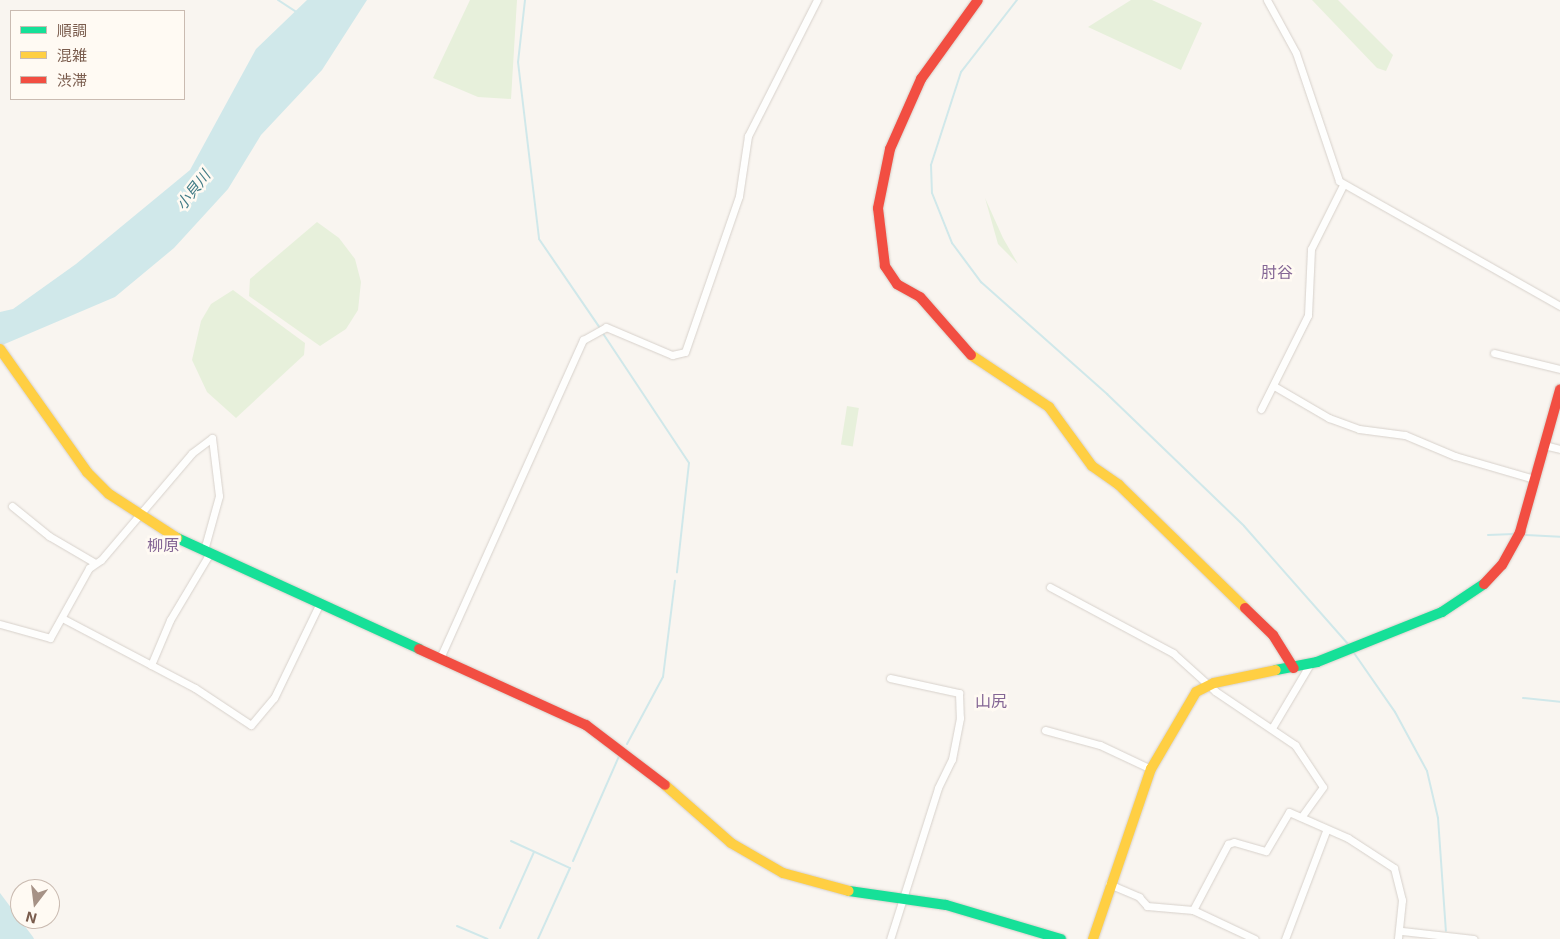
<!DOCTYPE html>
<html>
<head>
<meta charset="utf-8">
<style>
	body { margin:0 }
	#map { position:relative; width:1560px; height:939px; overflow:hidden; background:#f9f5f0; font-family:Inter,"Noto Sans JP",sans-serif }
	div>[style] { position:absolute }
	.green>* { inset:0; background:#e7f0db; transform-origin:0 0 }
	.water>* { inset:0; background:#d0e8ea }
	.stream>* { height:2px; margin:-1px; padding:0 1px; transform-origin:1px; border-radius:1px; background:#d0e8ea }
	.roads { filter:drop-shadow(0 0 1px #d7d1cb) drop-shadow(0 0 1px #d7d1cb) }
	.street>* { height:7px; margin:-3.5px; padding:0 3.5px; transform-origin:3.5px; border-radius:3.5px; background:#fefefd }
	.fast>* { height:10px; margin:-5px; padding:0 5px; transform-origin:5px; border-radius:5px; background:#16e098 }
	.slow>* { height:10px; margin:-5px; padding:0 5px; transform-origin:5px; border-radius:5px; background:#ffcf43 }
	.jam>* { height:10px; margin:-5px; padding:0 5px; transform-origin:5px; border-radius:5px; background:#f24e42 }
	span { translate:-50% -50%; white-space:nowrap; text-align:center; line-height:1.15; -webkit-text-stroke:5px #fffaf3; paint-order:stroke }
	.water-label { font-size:15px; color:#437c86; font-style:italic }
	.quarter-label { font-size:16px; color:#846695 }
	.legend { position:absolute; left:10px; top:10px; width:175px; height:90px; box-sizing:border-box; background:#fffaf3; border:1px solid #cabbb1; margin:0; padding:6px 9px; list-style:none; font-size:15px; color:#7a5c4d }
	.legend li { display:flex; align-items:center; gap:10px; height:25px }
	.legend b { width:25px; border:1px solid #cabbb1 }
	.north { position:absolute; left:10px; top:879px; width:50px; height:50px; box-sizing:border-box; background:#fffaf3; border:1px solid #cabbb1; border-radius:50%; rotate:195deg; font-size:14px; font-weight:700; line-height:20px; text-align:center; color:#7a5c4d }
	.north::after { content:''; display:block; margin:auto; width:18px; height:22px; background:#a69286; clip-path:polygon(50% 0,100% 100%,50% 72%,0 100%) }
</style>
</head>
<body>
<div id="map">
	<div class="green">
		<i style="clip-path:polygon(470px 0,517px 0,511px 99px,478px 97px,433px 78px)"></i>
		<i style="clip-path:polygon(1131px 0,1152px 0,1202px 23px,1181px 70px,1088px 27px)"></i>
		<i style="clip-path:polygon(1312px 0,1338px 0,1393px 55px,1386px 71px,1377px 68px)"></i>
		<i style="clip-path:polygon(985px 198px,1003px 238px,1018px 264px,998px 244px)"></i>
		<i style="clip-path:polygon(317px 222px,339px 238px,355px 259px,361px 282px,358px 310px,346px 329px,320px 346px,249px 296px,250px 279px)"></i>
		<i style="clip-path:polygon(233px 290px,305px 343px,304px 355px,236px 418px,207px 392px,192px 360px,201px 321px,211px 304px)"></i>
		<i style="left:847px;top:406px;width:12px;height:39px;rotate:9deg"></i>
	</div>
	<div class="water">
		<i style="clip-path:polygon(307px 0,367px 0,322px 70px,261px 135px,228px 189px,174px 248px,115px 297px,0 346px,0 312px,13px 309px,76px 264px,190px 170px,256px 49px)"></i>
		<i style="clip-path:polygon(0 893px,33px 937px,34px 939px,0 939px)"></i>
	</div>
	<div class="stream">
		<i style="left:278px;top:0;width:24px;rotate:33deg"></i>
		<i style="left:525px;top:0;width:62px;rotate:96.4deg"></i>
		<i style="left:518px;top:62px;width:178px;rotate:83.2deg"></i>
		<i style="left:539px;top:239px;width:108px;rotate:55.6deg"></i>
		<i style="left:1017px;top:0;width:91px;rotate:127.9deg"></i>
		<i style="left:961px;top:72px;width:98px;rotate:107.9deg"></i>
		<i style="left:931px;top:165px;width:28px;rotate:88deg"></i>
		<i style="left:932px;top:193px;width:54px;rotate:68.2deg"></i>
		<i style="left:952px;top:243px;width:49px;rotate:53.4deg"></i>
		<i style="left:981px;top:282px;width:169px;rotate:41.6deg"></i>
		<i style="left:1107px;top:394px;width:190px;rotate:43.9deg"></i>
		<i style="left:1244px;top:526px;width:157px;rotate:48.6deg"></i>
		<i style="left:602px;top:332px;width:157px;rotate:56.4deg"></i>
		<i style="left:689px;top:463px;width:110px;rotate:96.3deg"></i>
		<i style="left:1488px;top:535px;width:26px;rotate:-2deg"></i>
		<i style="left:1526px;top:535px;width:34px;rotate:3deg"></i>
		<i style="left:1354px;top:653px;width:72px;rotate:55.2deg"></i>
		<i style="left:1395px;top:712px;width:67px;rotate:61.5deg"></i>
		<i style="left:1427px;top:771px;width:48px;rotate:76.8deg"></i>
		<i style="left:1438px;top:818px;width:113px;rotate:86deg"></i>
		<i style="left:1523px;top:698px;width:37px;rotate:6deg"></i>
		<i style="left:627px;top:744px;width:76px;rotate:-61.8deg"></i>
		<i style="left:663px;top:677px;width:97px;rotate:-82.9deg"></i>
		<i style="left:511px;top:841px;width:65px;rotate:24.6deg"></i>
		<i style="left:570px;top:868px;width:78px;rotate:114.3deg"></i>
		<i style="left:573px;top:861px;width:115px;rotate:-66.3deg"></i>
		<i style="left:457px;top:926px;width:33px;rotate:23deg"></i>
		<i style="left:500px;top:928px;width:83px;rotate:-65.9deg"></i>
	</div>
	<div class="roads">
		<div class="street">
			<i style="left:1267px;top:0;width:60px;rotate:61.3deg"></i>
			<i style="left:1296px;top:53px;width:135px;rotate:71.4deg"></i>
			<i style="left:1339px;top:181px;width:254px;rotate:29.5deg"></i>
			<i style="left:1494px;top:353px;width:68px;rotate:13.6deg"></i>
			<i style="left:1274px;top:386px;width:64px;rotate:30.2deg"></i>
			<i style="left:1329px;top:418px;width:32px;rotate:20deg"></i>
			<i style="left:1359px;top:429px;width:46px;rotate:7.4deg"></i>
			<i style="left:1405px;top:435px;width:54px;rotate:22.8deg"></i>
			<i style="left:1455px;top:456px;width:82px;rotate:16.2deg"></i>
			<i style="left:1261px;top:409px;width:105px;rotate:-63.4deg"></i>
			<i style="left:1308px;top:315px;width:66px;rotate:-87.4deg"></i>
			<i style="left:1311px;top:249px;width:72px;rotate:-63.4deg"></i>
			<i style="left:1544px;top:445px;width:16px;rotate:14deg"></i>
			<i style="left:12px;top:506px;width:48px;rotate:39deg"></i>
			<i style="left:49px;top:536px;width:53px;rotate:30.4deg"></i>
			<i style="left:1050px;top:587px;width:140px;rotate:28.2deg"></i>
			<i style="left:1173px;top:653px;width:57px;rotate:42.1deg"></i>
			<i style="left:1215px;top:691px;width:97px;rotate:34deg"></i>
			<i style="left:1295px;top:745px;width:50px;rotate:56.3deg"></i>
			<i style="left:1323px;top:787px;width:37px;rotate:126deg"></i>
			<i style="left:62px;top:618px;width:150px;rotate:27.8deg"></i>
			<i style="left:195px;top:688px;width:67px;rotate:33.5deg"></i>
			<i style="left:251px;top:725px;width:35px;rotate:-50deg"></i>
			<i style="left:274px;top:698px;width:106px;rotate:-64.2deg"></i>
			<i style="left:0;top:624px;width:52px;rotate:15.6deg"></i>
			<i style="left:50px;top:638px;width:80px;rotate:-60.9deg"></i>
			<i style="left:89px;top:568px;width:14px;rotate:-34deg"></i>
			<i style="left:101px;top:560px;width:140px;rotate:-49.6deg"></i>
			<i style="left:192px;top:453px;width:25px;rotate:-37deg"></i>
			<i style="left:212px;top:438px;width:58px;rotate:83.1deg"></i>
			<i style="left:219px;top:496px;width:56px;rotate:105.5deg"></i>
			<i style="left:440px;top:658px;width:349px;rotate:-65.8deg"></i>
			<i style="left:583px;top:340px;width:26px;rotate:-29deg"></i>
			<i style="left:606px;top:327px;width:72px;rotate:23deg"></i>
			<i style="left:672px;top:355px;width:13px;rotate:-13deg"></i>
			<i style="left:685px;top:352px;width:165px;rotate:-70.9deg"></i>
			<i style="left:739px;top:196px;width:61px;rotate:-81.5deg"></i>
			<i style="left:748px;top:136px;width:153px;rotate:-63.1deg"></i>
			<i style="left:151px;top:665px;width:49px;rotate:-67.1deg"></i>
			<i style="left:170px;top:620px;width:78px;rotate:-59.2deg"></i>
			<i style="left:890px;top:678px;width:71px;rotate:12.3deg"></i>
			<i style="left:959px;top:693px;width:25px;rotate:88deg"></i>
			<i style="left:960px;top:718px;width:42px;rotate:101deg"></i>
			<i style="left:952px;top:759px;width:32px;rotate:116deg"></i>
			<i style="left:938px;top:788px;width:158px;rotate:107.6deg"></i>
			<i style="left:1272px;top:728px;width:74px;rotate:-59.3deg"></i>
			<i style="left:1045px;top:730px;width:57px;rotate:15.3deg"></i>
			<i style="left:1100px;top:745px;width:56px;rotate:25.2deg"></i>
			<i style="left:1109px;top:884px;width:33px;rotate:23deg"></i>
			<i style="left:1139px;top:897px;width:12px;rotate:48deg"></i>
			<i style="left:1147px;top:906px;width:46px;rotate:5deg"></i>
			<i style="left:1193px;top:910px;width:68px;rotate:25.1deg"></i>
			<i style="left:1193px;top:910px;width:75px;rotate:-62.1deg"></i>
			<i style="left:1228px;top:844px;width:6px;rotate:-18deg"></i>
			<i style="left:1234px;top:842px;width:33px;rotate:16deg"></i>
			<i style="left:1266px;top:851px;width:45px;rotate:-59.5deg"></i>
			<i style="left:1289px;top:812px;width:64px;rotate:23.8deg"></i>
			<i style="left:1348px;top:838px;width:55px;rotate:33.1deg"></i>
			<i style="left:1394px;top:868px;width:33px;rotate:76deg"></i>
			<i style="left:1402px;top:900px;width:39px;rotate:96deg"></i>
			<i style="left:1402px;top:931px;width:72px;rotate:6.3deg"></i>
			<i style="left:1285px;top:939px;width:116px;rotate:-69.2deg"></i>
		</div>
		<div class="fast">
			<i style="left:177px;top:538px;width:266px;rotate:24.6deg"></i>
			<i style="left:1276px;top:670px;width:42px;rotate:-11deg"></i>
			<i style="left:1317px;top:662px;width:135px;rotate:-21.8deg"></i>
			<i style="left:1442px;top:612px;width:50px;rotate:-33.7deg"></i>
			<i style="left:849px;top:891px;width:98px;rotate:8.2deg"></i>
			<i style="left:946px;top:905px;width:120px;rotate:16.5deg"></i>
		</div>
		<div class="slow">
			<i style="left:0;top:349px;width:151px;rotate:54.7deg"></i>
			<i style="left:87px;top:472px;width:31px;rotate:45deg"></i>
			<i style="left:109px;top:494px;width:81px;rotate:32.9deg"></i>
			<i style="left:971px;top:355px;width:94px;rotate:33.7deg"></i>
			<i style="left:1049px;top:407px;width:73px;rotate:53.9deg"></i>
			<i style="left:1092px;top:466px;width:33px;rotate:35deg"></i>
			<i style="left:1119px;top:485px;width:176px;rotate:44.3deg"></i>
			<i style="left:665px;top:785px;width:88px;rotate:41.3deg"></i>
			<i style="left:731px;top:843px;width:60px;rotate:30deg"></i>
			<i style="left:783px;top:873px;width:68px;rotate:15.3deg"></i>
			<i style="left:1093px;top:939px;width:180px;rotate:-71.2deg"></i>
			<i style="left:1151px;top:769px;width:89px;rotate:-59.7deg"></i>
			<i style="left:1196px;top:692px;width:20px;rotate:-27deg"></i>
			<i style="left:1214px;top:683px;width:63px;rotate:-11.8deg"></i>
		</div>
		<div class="jam">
			<i style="left:971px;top:355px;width:77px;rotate:-131.3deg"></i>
			<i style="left:920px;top:297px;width:26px;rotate:-151deg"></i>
			<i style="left:897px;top:284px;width:22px;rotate:-124deg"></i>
			<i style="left:885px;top:266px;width:58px;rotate:-96.9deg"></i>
			<i style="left:878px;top:208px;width:60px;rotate:-78.5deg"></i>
			<i style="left:890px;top:149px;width:77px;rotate:-66.1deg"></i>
			<i style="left:921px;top:79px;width:97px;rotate:-54.2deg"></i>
			<i style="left:1484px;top:584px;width:26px;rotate:-47deg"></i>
			<i style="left:1502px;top:565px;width:38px;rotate:-61deg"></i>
			<i style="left:1520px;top:532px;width:148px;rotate:-74.3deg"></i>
			<i style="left:1245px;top:608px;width:39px;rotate:44deg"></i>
			<i style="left:1273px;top:635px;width:39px;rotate:58deg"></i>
			<i style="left:419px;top:649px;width:183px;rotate:24.5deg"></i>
			<i style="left:586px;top:725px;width:99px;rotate:37.2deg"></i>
		</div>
	</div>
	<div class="water-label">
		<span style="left:193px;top:190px;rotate:-52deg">小貝川</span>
	</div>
	<div class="quarter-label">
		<span style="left:1277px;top:272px">肘谷</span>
		<span style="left:163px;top:545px">柳原</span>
		<span style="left:991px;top:701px">山尻</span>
	</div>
	<ul class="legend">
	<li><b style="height:6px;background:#16e098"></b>順調</li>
	<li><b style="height:6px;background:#ffcf43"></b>混雑</li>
	<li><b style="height:6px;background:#f24e42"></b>渋滞</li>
	</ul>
	<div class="north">N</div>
</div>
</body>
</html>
